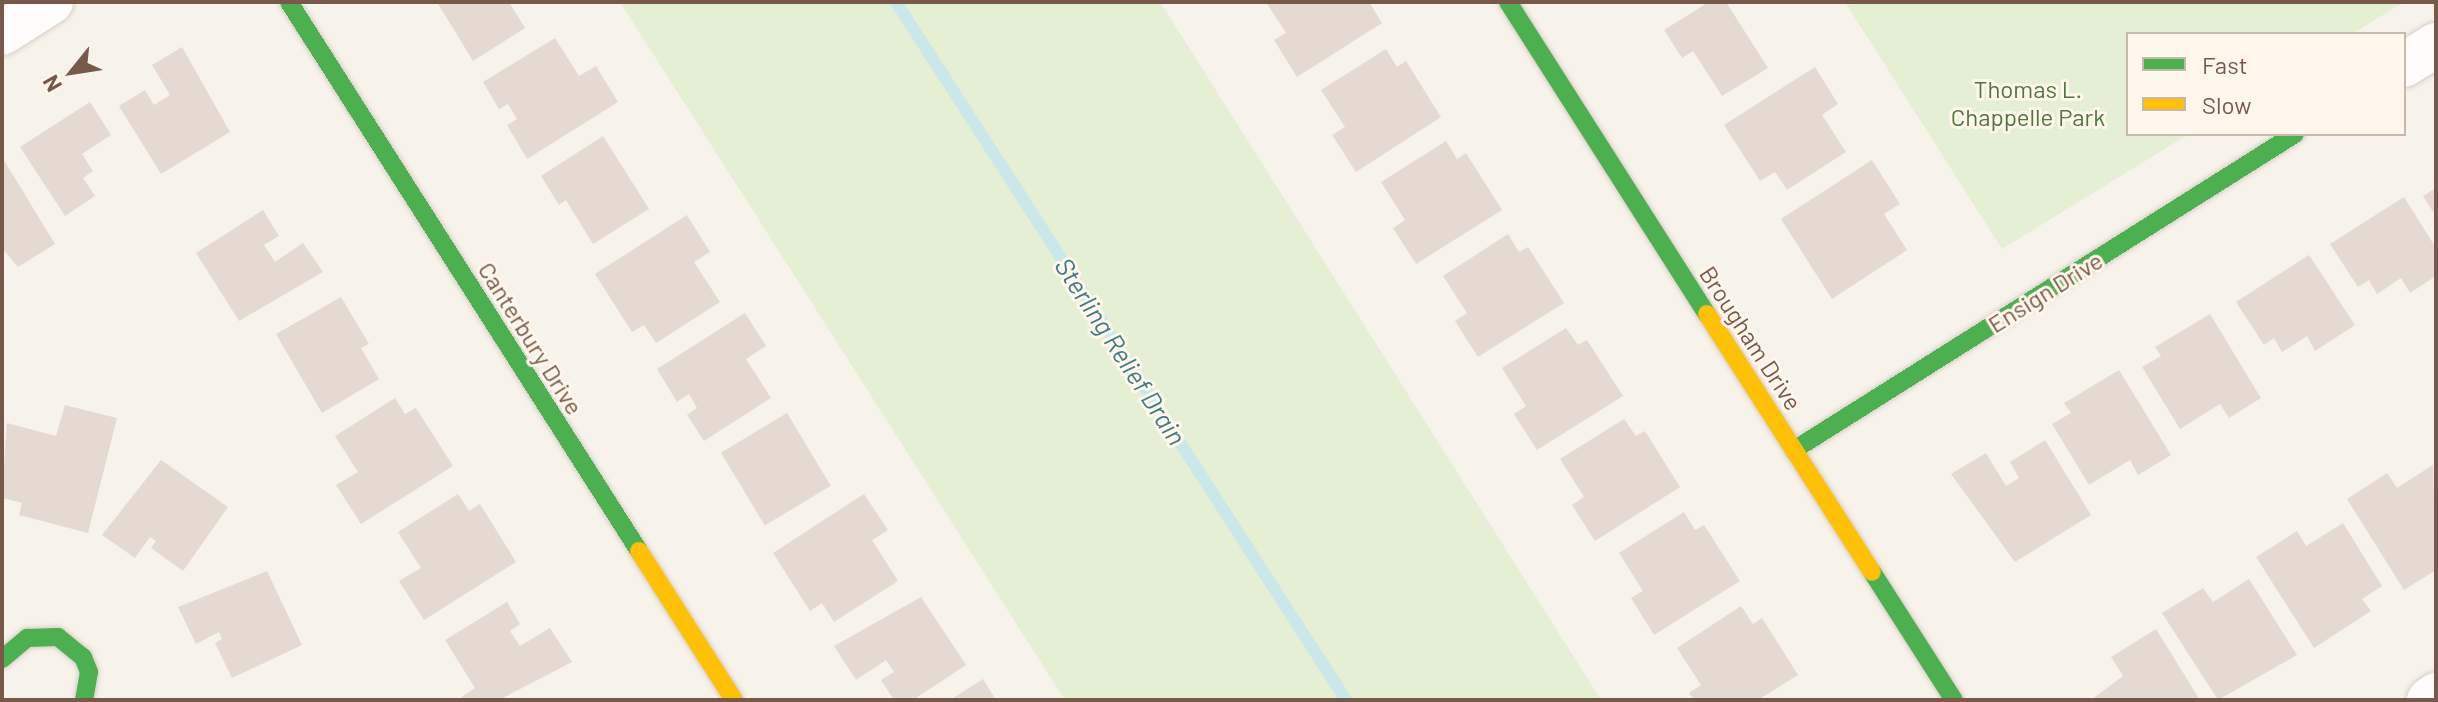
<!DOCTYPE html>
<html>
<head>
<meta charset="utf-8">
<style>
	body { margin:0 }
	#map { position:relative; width:2438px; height:702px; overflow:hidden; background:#f7f2ea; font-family:Barlow,sans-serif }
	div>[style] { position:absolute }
	.green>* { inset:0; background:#e4efd4 }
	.stream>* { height:12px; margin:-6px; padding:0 6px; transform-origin:6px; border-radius:6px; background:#cae7e9 }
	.building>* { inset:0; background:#e4dad1; transform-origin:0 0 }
	.roads { filter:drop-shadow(0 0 2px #d6cec6) drop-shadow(0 0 2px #d6cec6) }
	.street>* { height:44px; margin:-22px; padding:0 22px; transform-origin:22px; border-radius:22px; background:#fefdfc }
	.fast>* { height:18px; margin:-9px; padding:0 9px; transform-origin:9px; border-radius:9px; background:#4caf50 }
	.slow>* { height:18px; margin:-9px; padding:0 9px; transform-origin:9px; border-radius:9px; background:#ffc107 }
	span { translate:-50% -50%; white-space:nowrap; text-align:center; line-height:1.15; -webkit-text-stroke:6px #fff7ec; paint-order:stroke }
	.park-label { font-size:24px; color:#4f793c }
	.street-label { font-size:24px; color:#785848 }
	.water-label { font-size:26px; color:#3d7b85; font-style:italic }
	.frame { position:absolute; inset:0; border:4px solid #785848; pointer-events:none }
	.legend { position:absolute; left:2126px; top:32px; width:280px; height:104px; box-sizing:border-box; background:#fff7ec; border:2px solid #c9b7aa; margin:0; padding:10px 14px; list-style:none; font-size:24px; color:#785848 }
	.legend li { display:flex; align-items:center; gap:16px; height:40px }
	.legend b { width:40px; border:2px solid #c9b7aa }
	.north { position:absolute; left:32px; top:32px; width:80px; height:80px; -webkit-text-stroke:6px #fff7ec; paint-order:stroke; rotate:240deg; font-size:22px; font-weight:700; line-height:32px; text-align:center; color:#785848 }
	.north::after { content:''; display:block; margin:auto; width:28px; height:36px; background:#785848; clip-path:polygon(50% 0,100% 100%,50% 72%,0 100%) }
</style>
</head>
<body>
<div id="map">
	<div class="green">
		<i style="clip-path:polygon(620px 2px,1160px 2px,1601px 700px,1065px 700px)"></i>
		<i style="clip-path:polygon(1845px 2px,2404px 2px,2352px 34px,2128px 34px,2128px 134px,2189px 134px,2002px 249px)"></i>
	</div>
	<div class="stream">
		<i style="left:896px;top:2px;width:830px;rotate:57.19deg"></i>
	</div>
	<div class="building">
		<i style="clip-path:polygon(437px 2px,509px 2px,525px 28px,473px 61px)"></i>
		<i style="clip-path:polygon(1266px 2px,1369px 2px,1382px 23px,1297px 77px,1274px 40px,1286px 33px)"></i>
		<i style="clip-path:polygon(1709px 2px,1726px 2px,1768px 68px,1722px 96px,1693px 51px,1682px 58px,1664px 30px)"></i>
		<i style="clip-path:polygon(555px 38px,579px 76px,596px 66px,618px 102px,527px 159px,507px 125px,517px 119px,508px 104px,499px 109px,483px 82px)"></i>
		<i style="clip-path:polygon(182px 47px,230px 132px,161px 174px,119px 106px,145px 90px,154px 105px,170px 95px,152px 65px)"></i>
		<i style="clip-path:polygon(1386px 49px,1397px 67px,1406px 61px,1441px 117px,1356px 172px,1332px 135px,1345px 127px,1321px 90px)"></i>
		<i style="clip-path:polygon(1815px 67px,1838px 104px,1822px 115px,1846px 152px,1787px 190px,1775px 172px,1760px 181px,1724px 125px)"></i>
		<i style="clip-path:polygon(90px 102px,111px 135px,82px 154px,93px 171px,83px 178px,95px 196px,65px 216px,20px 147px)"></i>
		<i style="clip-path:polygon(603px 136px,649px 209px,593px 244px,566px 200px,559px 205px,541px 176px)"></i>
		<i style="clip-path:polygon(1446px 141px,1457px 159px,1466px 153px,1502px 210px,1416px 264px,1393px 228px,1405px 220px,1381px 182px)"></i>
		<i style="clip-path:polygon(2px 157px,55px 244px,18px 267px,2px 248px)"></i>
		<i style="clip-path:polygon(1872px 160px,1900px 204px,1884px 214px,1907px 250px,1832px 299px,1781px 219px)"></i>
		<i style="clip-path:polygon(2436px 188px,2436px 216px,2423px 196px)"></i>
		<i style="clip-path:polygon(2404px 197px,2436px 248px,2436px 276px,2410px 293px,2401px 278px,2377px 294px,2369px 280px,2358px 287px,2330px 244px)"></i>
		<i style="clip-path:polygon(263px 210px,279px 236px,264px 245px,275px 262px,303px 243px,323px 272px,239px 321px,196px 253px)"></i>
		<i style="clip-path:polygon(687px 215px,710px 252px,694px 262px,720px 302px,656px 343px,644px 325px,632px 332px,595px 274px)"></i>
		<i style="clip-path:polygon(1508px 234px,1519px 252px,1528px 247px,1564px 303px,1478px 357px,1455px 321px,1467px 313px,1443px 276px)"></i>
		<i style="clip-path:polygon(2309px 255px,2355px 325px,2315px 351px,2307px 336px,2282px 352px,2274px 338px,2264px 345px,2236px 302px)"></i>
		<i style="clip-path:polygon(341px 297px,369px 344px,361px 348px,379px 379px,322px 413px,276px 334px)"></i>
		<i style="clip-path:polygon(745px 313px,766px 346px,746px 359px,771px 398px,704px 441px,687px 415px,697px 408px,689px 394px,677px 402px,657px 369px)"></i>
		<i style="clip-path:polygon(2210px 314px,2261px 398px,2229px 418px,2220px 404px,2180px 429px,2142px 367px,2161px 356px,2155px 347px)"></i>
		<i style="clip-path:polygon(1566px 328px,1578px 345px,1587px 340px,1623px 396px,1537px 450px,1514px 414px,1526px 406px,1502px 368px)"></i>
		<i style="clip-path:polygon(2119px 370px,2171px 455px,2138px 475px,2130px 460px,2089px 485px,2052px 424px,2071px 413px,2064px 403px)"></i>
		<i style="clip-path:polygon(395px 398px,405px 414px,416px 408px,453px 466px,361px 524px,336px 485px,358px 472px,335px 436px)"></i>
		<i style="clip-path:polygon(65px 405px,117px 418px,88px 533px,19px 515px,22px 503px,2px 498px,7px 423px,56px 436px)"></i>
		<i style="left:787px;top:413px;width:85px;height:77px;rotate:59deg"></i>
		<i style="clip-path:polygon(1624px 419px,1636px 436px,1645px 431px,1680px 487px,1595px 541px,1572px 505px,1584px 497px,1560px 459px)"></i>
		<i style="clip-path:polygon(2045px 440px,2091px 515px,2015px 562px,1951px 474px,1986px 453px,2006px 486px,2019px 478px,2010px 462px)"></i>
		<i style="clip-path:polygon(161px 460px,228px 507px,183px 571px,151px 548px,156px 541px,150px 537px,135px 558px,102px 535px)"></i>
		<i style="clip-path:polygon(2433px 465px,2436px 570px,2404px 590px,2347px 499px,2387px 473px,2397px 488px)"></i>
		<i style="clip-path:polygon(458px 494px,469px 511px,480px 504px,516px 562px,424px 620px,399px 581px,421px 568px,398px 532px)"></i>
		<i style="clip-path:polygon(864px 494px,888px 530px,872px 540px,898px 581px,834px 622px,822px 603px,810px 611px,773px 553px)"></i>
		<i style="clip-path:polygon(1684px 512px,1695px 530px,1704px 525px,1740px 581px,1654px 635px,1631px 598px,1643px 591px,1619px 553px)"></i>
		<i style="clip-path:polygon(2343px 523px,2382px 586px,2362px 599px,2371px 611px,2314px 648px,2256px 557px,2297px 531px,2306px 546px)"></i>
		<i style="clip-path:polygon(267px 571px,302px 645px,232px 678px,215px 643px,222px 639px,219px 632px,196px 644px,178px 607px)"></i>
		<i style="clip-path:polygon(2249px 579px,2297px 655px,2218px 700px,2162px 613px,2203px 588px,2213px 602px)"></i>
		<i style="clip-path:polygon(921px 597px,966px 665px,913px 700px,894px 700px,881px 680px,894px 672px,886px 660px,856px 680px,834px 646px)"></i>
		<i style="clip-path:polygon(507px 602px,520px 624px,510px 631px,520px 646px,550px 628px,572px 662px,499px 700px,457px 700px,475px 688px,445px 640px)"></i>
		<i style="clip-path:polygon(1741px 606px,1753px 624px,1762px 618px,1798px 675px,1758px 700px,1694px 700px,1689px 693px,1701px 685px,1677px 648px)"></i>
		<i style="clip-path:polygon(2156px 629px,2200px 700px,2091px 700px,2123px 676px,2111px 657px)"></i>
		<i style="clip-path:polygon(983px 679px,996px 700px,950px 700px)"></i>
	</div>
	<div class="roads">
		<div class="street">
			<i style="left:2px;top:33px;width:58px;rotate:-32.3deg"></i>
			<i style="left:2404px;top:65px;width:38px;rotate:-32deg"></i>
			<i style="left:2429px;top:700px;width:9px;rotate:-36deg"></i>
		</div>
		<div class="fast">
			<i style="left:289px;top:2px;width:651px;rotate:57.48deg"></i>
			<i style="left:1508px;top:2px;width:370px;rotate:57.5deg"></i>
			<i style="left:1794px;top:450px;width:592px;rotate:-32.24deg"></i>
			<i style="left:1872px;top:572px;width:152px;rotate:57.4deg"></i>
			<i style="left:2px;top:659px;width:33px;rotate:-40deg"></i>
			<i style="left:27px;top:638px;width:31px;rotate:-2deg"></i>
			<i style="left:58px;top:637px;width:32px;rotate:39deg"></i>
			<i style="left:83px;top:657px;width:16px;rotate:68deg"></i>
			<i style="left:89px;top:672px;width:28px;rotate:100deg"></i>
		</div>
		<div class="slow">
			<i style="left:1707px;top:314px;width:306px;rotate:57.4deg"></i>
			<i style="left:639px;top:551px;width:177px;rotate:57.5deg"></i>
		</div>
	</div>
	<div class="park-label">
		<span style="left:2028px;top:103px">Thomas L.<br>Chappelle Park</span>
	</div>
	<div class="street-label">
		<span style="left:2045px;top:292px;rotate:-32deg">Ensign Drive</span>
		<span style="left:531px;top:338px;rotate:58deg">Canterbury Drive</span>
		<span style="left:1751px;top:338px;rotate:57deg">Brougham Drive</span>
	</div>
	<div class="water-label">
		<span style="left:1121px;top:351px;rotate:57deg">Sterling Relief Drain</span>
	</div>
	<div class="frame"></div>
	<ul class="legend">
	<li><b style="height:10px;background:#4caf50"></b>Fast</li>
	<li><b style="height:10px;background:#ffc107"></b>Slow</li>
	</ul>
	<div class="north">N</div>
</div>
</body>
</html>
